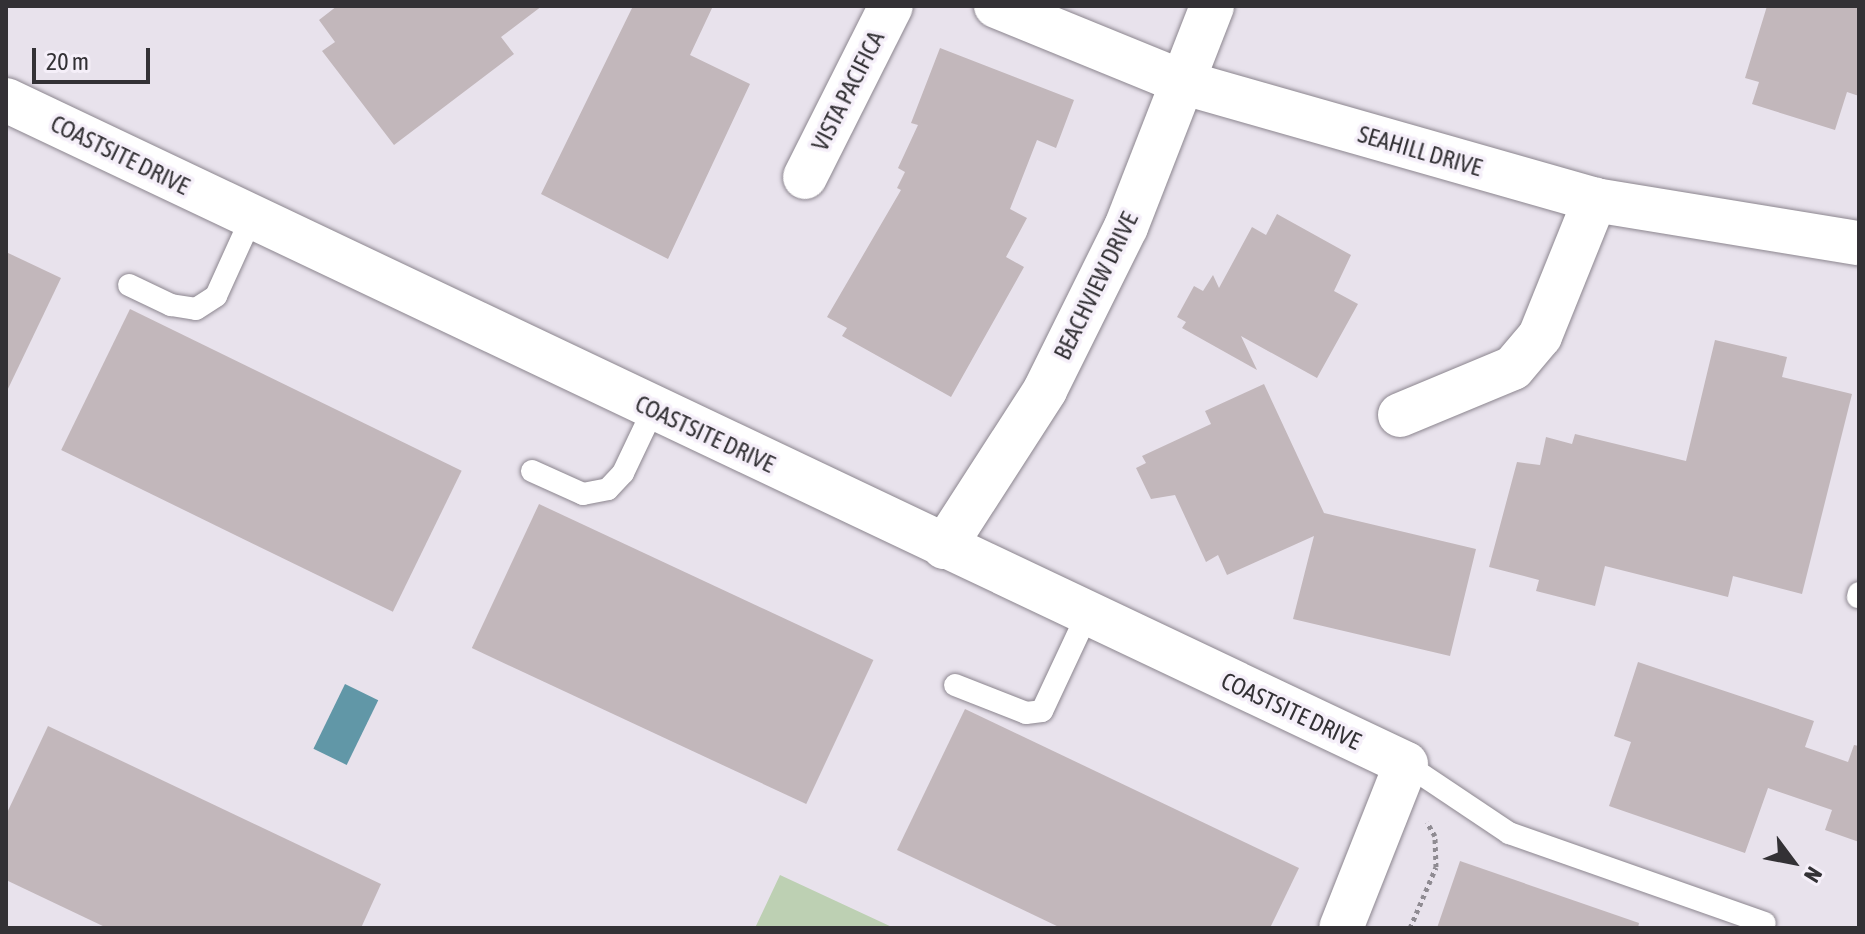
<!DOCTYPE html>
<html>
<head>
<meta charset="utf-8">
<style>
	body { margin:0 }
	#map { position:relative; width:1865px; height:934px; overflow:hidden; background:#e8e2ec; font-family:"Asap Condensed",sans-serif }
	div>[style] { position:absolute }
	.green>* { inset:0; background:#bdd0b3 }
	.water>* { inset:0; background:#6197a7; transform-origin:0 0 }
	.building>* { inset:0; background:#c2b7bb; transform-origin:0 0 }
	.path>* { height:5px; margin-top:-2.5px; transform-origin:0; background:repeating-linear-gradient(90deg,#8f8b92 0 4px,transparent 0 8px) }
	.roads { filter:drop-shadow(0 0 2px #8c868f) drop-shadow(0 0 2px #8c868f) }
	.lane>* { height:22px; margin:-11px; padding:0 11px; transform-origin:11px; border-radius:11px; background:#fff }
	.street>* { height:44px; margin:-22px; padding:0 22px; transform-origin:22px; border-radius:22px; background:#fff }
	span { translate:-50% -50%; white-space:nowrap; text-align:center; line-height:1.15; -webkit-text-stroke:7px #f5eff9; paint-order:stroke }
	.street-label { font-size:24px; color:#333135 }
	.frame { position:absolute; inset:0; border:8px solid #333135; pointer-events:none }
	.north { position:absolute; left:1753px; top:822px; width:80px; height:80px; -webkit-text-stroke:6px #f5eff9; paint-order:stroke; rotate:122deg; font-size:22px; font-weight:700; line-height:32px; text-align:center; color:#333135 }
	.north::after { content:''; display:block; margin:auto; width:28px; height:36px; background:#333135; clip-path:polygon(50% 0,100% 100%,50% 72%,0 100%) }
	.scale { position:absolute; left:32px; top:48px; width:118px; height:36px; box-sizing:border-box; border:4px solid #333135; border-top:0; padding-left:10px; font-size:24px; line-height:28px; white-space:nowrap; color:#333135; -webkit-text-stroke:6px #f5eff9; paint-order:stroke }
</style>
</head>
<body>
<div id="map">
	<div class="green">
		<i style="clip-path:polygon(780px 875px,894px 928px,895px 928px,755px 928px)"></i>
	</div>
	<div class="water">
		<i style="left:345px;top:684px;width:37px;height:72px;rotate:26deg"></i>
	</div>
	<div class="building">
		<i style="clip-path:polygon(337px 6px,542px 6px,501px 37px,514px 54px,394px 145px,322px 51px,335px 42px,319px 20px)"></i>
		<i style="clip-path:polygon(633px 6px,713px 6px,690px 55px,750px 84px,668px 259px,541px 194px)"></i>
		<i style="clip-path:polygon(1767px 6px,1859px 6px,1859px 96px,1847px 92px,1835px 130px,1752px 104px,1759px 82px,1745px 78px)"></i>
		<i style="clip-path:polygon(940px 48px,1074px 100px,1056px 148px,1037px 140px,1010px 209px,1027px 218px,1006px 257px,1024px 267px,951px 397px,842px 336px,847px 328px,827px 317px,901px 190px,897px 188px,905px 172px,898px 168px,918px 125px,911px 123px)"></i>
		<i style="clip-path:polygon(1277px 214px,1351px 255px,1334px 291px,1358px 304px,1317px 378px,1241px 336px,1257px 370px,1182px 328px,1186px 322px,1177px 317px,1194px 286px,1203px 291px,1213px 275px,1219px 288px,1252px 227px,1266px 235px)"></i>
		<i style="clip-path:polygon(6px 252px,61px 278px,6px 393px)"></i>
		<i style="left:130px;top:309px;width:369px;height:157px;rotate:26deg"></i>
		<i style="clip-path:polygon(1715px 340px,1787px 357px,1782px 377px,1852px 394px,1802px 594px,1733px 576px,1728px 597px,1605px 566px,1595px 606px,1536px 591px,1539px 580px,1489px 567px,1517px 462px,1540px 465px,1546px 437px,1572px 444px,1575px 434px,1686px 461px)"></i>
		<i style="clip-path:polygon(1264px 384px,1324px 513px,1476px 549px,1450px 656px,1293px 619px,1314px 536px,1227px 575px,1218px 555px,1206px 562px,1175px 495px,1151px 499px,1136px 468px,1146px 463px,1142px 456px,1211px 424px,1205px 411px)"></i>
		<i style="left:539px;top:504px;width:369px;height:159px;rotate:25deg"></i>
		<i style="clip-path:polygon(1638px 662px,1814px 721px,1805px 747px,1848px 762px,1854px 745px,1859px 746px,1859px 842px,1825px 830px,1832px 810px,1768px 788px,1745px 853px,1609px 806px,1631px 742px,1614px 736px)"></i>
		<i style="clip-path:polygon(965px 709px,1299px 868px,1270px 928px,1061px 928px,897px 850px)"></i>
		<i style="clip-path:polygon(48px 726px,381px 884px,361px 928px,107px 928px,6px 880px,6px 815px)"></i>
		<i style="clip-path:polygon(1460px 861px,1639px 923px,1638px 928px,1437px 928px)"></i>
	</div>
	<div class="path">
		<i style="left:1410px;top:928px;width:66px;rotate:-66.9deg"></i>
		<i style="left:1436px;top:867px;width:31px;rotate:-92deg"></i>
		<i style="left:1435px;top:836px;width:16px;rotate:-120deg"></i>
	</div>
	<div class="roads">
		<div class="lane">
			<i style="left:129px;top:285px;width:47px;rotate:25.5deg"></i>
			<i style="left:171px;top:305px;width:25px;rotate:9deg"></i>
			<i style="left:196px;top:309px;width:24px;rotate:-33deg"></i>
			<i style="left:216px;top:296px;width:85px;rotate:-65.6deg"></i>
			<i style="left:532px;top:471px;width:56px;rotate:24.3deg"></i>
			<i style="left:583px;top:494px;width:25px;rotate:-11deg"></i>
			<i style="left:608px;top:489px;width:22px;rotate:-47deg"></i>
			<i style="left:623px;top:473px;width:70px;rotate:-64.5deg"></i>
			<i style="left:1858px;top:597px;width:4px;rotate:-76deg"></i>
			<i style="left:955px;top:685px;width:76px;rotate:21.5deg"></i>
			<i style="left:1026px;top:713px;width:16px;rotate:-7deg"></i>
			<i style="left:1042px;top:711px;width:106px;rotate:-64.9deg"></i>
			<i style="left:1406px;top:764px;width:124px;rotate:33.8deg"></i>
			<i style="left:1509px;top:833px;width:271px;rotate:19.4deg"></i>
		</div>
		<div class="street">
			<i style="left:996px;top:6px;width:204px;rotate:22.2deg"></i>
			<i style="left:1185px;top:83px;width:426px;rotate:15.9deg"></i>
			<i style="left:1595px;top:200px;width:267px;rotate:9.3deg"></i>
			<i style="left:6px;top:100px;width:1549px;rotate:25.37deg"></i>
			<i style="left:1406px;top:764px;width:176px;rotate:111.6deg"></i>
			<i style="left:805px;top:177px;width:191px;rotate:-63.3deg"></i>
			<i style="left:1400px;top:415px;width:122px;rotate:-22.6deg"></i>
			<i style="left:1513px;top:368px;width:42px;rotate:-49.8deg"></i>
			<i style="left:1540px;top:336px;width:147px;rotate:-68deg"></i>
			<i style="left:944px;top:547px;width:187px;rotate:-57.2deg"></i>
			<i style="left:1045px;top:390px;width:182px;rotate:-63.6deg"></i>
			<i style="left:1126px;top:227px;width:237px;rotate:-68.7deg"></i>
		</div>
	</div>
	<div class="street-label">
		<span style="left:848px;top:91px;rotate:-63deg">VISTA PACIFICA</span>
		<span style="left:1420px;top:151px;rotate:16deg">SEAHILL DRIVE</span>
		<span style="left:120px;top:155px;rotate:26deg">COASTSITE DRIVE</span>
		<span style="left:1096px;top:286px;rotate:-64deg">BEACHVIEW DRIVE</span>
		<span style="left:705px;top:434px;rotate:25deg">COASTSITE DRIVE</span>
		<span style="left:1291px;top:711px;rotate:25deg">COASTSITE DRIVE</span>
	</div>
	<div class="frame"></div>
	<div class="north">N</div>
	<div class="scale">20 m</div>
</div>
</body>
</html>
